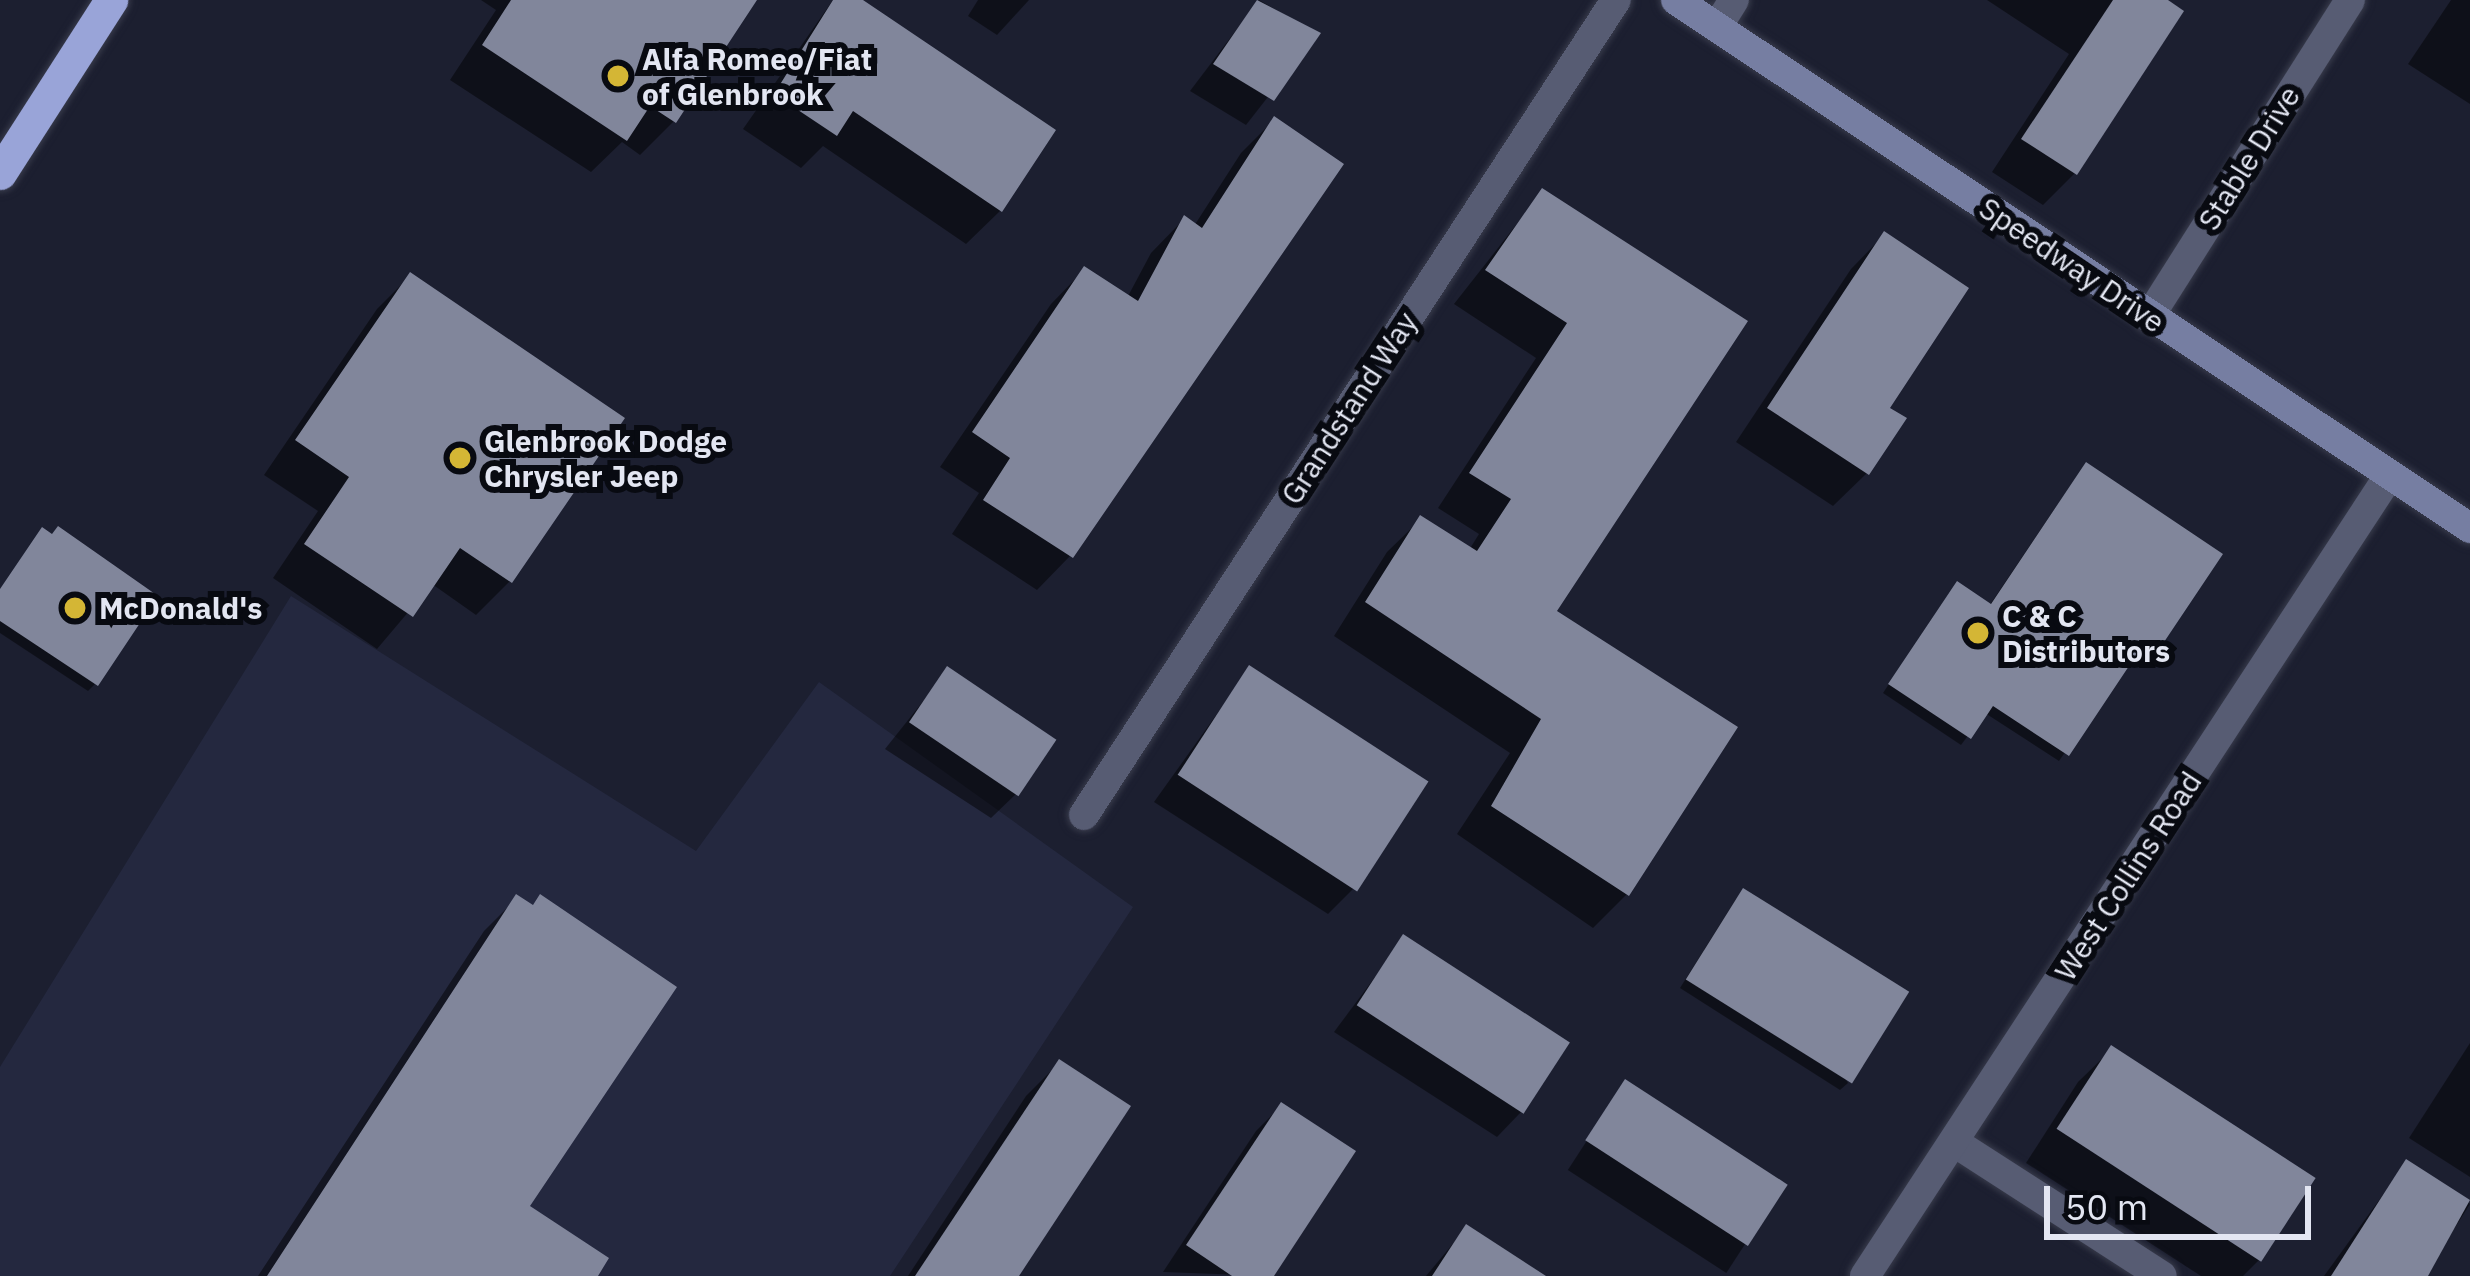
<!DOCTYPE html>
<html>
<head>
<meta charset="utf-8">
<style>
	body { margin:0 }
	#map { position:relative; width:2470px; height:1276px; overflow:hidden; background:#1c1f30; font-family:"IBM Plex Sans",sans-serif }
	div>[style] { position:absolute }
	.built>* { inset:0; background:#24283f }
	.shadow>* { inset:0; background:#0007; transform-origin:0 0 }
	.building>* { inset:0; background:#81869b; transform-origin:0 0 }
	.roads { filter:drop-shadow(0 0 3px #383b4b) drop-shadow(0 0 3px #383b4b) }
	.minor>* { height:30px; margin:-15px; padding:0 15px; transform-origin:15px; border-radius:15px; background:#575c73 }
	.tertiary>* { height:30px; margin:-15px; padding:0 15px; transform-origin:15px; border-radius:15px; background:#575c73 }
	.secondary>* { height:30px; margin:-15px; padding:0 15px; transform-origin:15px; border-radius:15px; background:#767ea2 }
	.trunk>* { height:33px; margin:-16.5px; padding:0 16.5px; transform-origin:16.5px; border-radius:16.5px; background:#99a4d8 }
	.dots>* { width:33px; height:33px; translate:-50% -50%; box-sizing:border-box; border:6px solid #080a11; border-radius:50% }
	span { translate:-50% -50%; white-space:nowrap; text-align:center; line-height:1.15; -webkit-text-stroke:12px #080a11; paint-order:stroke }
	.poi-label { font-size:30px; color:#e3e6f2; font-weight:700 }
	.left { translate:0 -50%; text-align:left }
	.street-label { font-size:30px; color:#e3e6f2 }
	.scale { position:absolute; left:2044px; top:1186px; width:267px; height:54px; box-sizing:border-box; border:6px solid #e3e6f2; border-top:0; padding-left:15px; font-size:36px; line-height:42px; white-space:nowrap; color:#e3e6f2; -webkit-text-stroke:9px #080a11; paint-order:stroke }
</style>
</head>
<body>
<div id="map">
	<div class="built">
		<i style="clip-path:polygon(291px 596px,696px 851px,819px 682px,1133px 907px,890px 1276px,0 1276px,0 1067px)"></i>
	</div>
	<div class="shadow">
		<i style="clip-path:polygon(481px 0,754px 0,674px 121px,640px 155px,622px 142px,591px 172px,450px 80px,496px 10px)"></i>
		<i style="clip-path:polygon(833px 0,858px 0,1052px 131px,1000px 211px,966px 244px,823px 146px,801px 168px,743px 129px)"></i>
		<i style="clip-path:polygon(978px 0,1029px 0,997px 35px,968px 16px)"></i>
		<i style="clip-path:polygon(1259px 0,1317px 34px,1246px 125px,1190px 91px)"></i>
		<i style="clip-path:polygon(1987px 0,2162px 0,2075px 173px,2043px 205px,1992px 172px,2069px 54px)"></i>
		<i style="clip-path:polygon(2451px 0,2470px 0,2470px 104px,2408px 64px)"></i>
		<i style="clip-path:polygon(1274px 120px,1340px 165px,1070px 556px,1037px 590px,952px 534px,979px 493px,940px 467px,1051px 304px,1084px 270px,1127px 298px,1151px 253px,1184px 219px,1194px 226px,1241px 153px)"></i>
		<i style="clip-path:polygon(1542px 192px,1744px 322px,1552px 612px,1733px 728px,1627px 894px,1593px 928px,1457px 834px,1510px 753px,1334px 636px,1387px 552px,1421px 519px,1469px 550px,1479px 534px,1438px 508px,1536px 358px,1454px 304px)"></i>
		<i style="clip-path:polygon(1884px 235px,1886px 408px,1867px 473px,1833px 506px,1736px 442px,1851px 269px)"></i>
		<i style="clip-path:polygon(410px 276px,510px 581px,476px 615px,432px 584px,377px 649px,273px 578px,318px 511px,264px 475px,377px 309px)"></i>
		<i style="clip-path:polygon(2079px 473px,2153px 652px,2146px 660px,2134px 652px,2059px 761px,1985px 713px,1961px 745px,1883px 693px,1949px 593px,1989px 606px)"></i>
		<i style="clip-path:polygon(0 590px,95px 684px,88px 691px,0 633px)"></i>
		<i style="clip-path:polygon(1249px 669px,1354px 888px,1328px 914px,1154px 802px)"></i>
		<i style="clip-path:polygon(948px 670px,1017px 793px,991px 818px,885px 749px)"></i>
		<i style="clip-path:polygon(517px 898px,526px 1206px,594px 1276px,258px 1276px,484px 931px)"></i>
		<i style="clip-path:polygon(1736px 899px,1848px 1083px,1840px 1090px,1680px 988px)"></i>
		<i style="clip-path:polygon(1404px 938px,1522px 1111px,1497px 1137px,1334px 1032px)"></i>
		<i style="clip-path:polygon(2470px 1043px,2470px 1177px,2409px 1138px)"></i>
		<i style="clip-path:polygon(2112px 1049px,2260px 1259px,2243px 1276px,2201px 1276px,2026px 1163px,2078px 1082px)"></i>
		<i style="clip-path:polygon(1059px 1063px,1016px 1276px,908px 1276px,1026px 1096px)"></i>
		<i style="left:1625px;top:1082px;width:189px;height:105px;rotate:33deg"></i>
		<i style="clip-path:polygon(1282px 1105px,1270px 1276px,1163px 1272px,1256px 1131px)"></i>
		<i style="clip-path:polygon(2406px 1163px,2470px 1204px,2424px 1276px,2324px 1276px)"></i>
		<i style="clip-path:polygon(1466px 1228px,1536px 1276px,1426px 1276px)"></i>
	</div>
	<div class="building">
		<i style="clip-path:polygon(511px 0,757px 0,676px 123px,650px 106px,627px 141px,482px 45px)"></i>
		<i style="clip-path:polygon(833px 0,863px 0,1056px 130px,1002px 212px,853px 111px,837px 136px,774px 94px)"></i>
		<i style="clip-path:polygon(1257px 0,1321px 33px,1274px 101px,1213px 64px)"></i>
		<i style="clip-path:polygon(2113px 0,2168px 0,2184px 11px,2077px 175px,2021px 139px)"></i>
		<i style="clip-path:polygon(1274px 116px,1344px 164px,1073px 558px,983px 500px,1010px 458px,972px 432px,1084px 266px,1138px 301px,1184px 215px,1202px 228px)"></i>
		<i style="clip-path:polygon(1542px 188px,1748px 321px,1557px 611px,1738px 727px,1629px 896px,1491px 806px,1541px 719px,1365px 602px,1420px 515px,1477px 551px,1511px 499px,1469px 473px,1567px 323px,1485px 270px)"></i>
		<i style="clip-path:polygon(1884px 231px,1969px 288px,1890px 408px,1907px 418px,1869px 475px,1767px 408px)"></i>
		<i style="clip-path:polygon(410px 272px,625px 418px,512px 583px,460px 548px,413px 617px,304px 544px,349px 477px,295px 440px)"></i>
		<i style="clip-path:polygon(2086px 462px,2223px 554px,2156px 654px,2143px 645px,2069px 756px,1993px 706px,1971px 739px,1888px 684px,1957px 581px,1991px 604px)"></i>
		<i style="clip-path:polygon(58px 526px,158px 596px,98px 686px,0 621px,0 589px,42px 527px,52px 534px)"></i>
		<i style="left:1249px;top:665px;width:214px;height:131px;rotate:33deg"></i>
		<i style="left:947px;top:666px;width:132px;height:68px;rotate:34deg"></i>
		<i style="left:1743px;top:888px;width:196px;height:108px;rotate:32deg"></i>
		<i style="clip-path:polygon(516px 894px,533px 905px,540px 894px,677px 987px,530px 1206px,609px 1258px,598px 1276px,267px 1276px)"></i>
		<i style="left:1403px;top:934px;width:199px;height:85px;rotate:33deg"></i>
		<i style="left:2111px;top:1045px;width:244px;height:100px;rotate:33deg"></i>
		<i style="clip-path:polygon(1059px 1059px,1131px 1106px,1019px 1276px,915px 1276px)"></i>
		<i style="left:1625px;top:1079px;width:194px;height:73px;rotate:33deg"></i>
		<i style="clip-path:polygon(1281px 1102px,1356px 1151px,1274px 1276px,1232px 1276px,1186px 1245px)"></i>
		<i style="clip-path:polygon(2406px 1159px,2470px 1200px,2428px 1276px,2331px 1276px)"></i>
		<i style="clip-path:polygon(1466px 1224px,1546px 1276px,1432px 1276px)"></i>
	</div>
	<div class="roads">
		<div class="minor">
			<i style="left:1717px;top:27px;width:32px;rotate:-58deg"></i>
			<i style="left:2149px;top:317px;width:375px;rotate:-57.6deg"></i>
			<i style="left:1084px;top:815px;width:973px;rotate:-56.87deg"></i>
			<i style="left:1954px;top:1142px;width:247px;rotate:32.8deg"></i>
		</div>
		<div class="tertiary">
			<i style="left:1865px;top:1276px;width:956px;rotate:-56.78deg"></i>
		</div>
		<div class="secondary">
			<i style="left:1676px;top:0;width:954px;rotate:33.62deg"></i>
		</div>
		<div class="trunk">
			<i style="left:0;top:173px;width:206px;rotate:-57.3deg"></i>
		</div>
	</div>
	<div class="dots">
		<i style="left:618px;top:76px;background:#d4b635"></i>
		<i style="left:460px;top:458px;background:#d4b635"></i>
		<i style="left:75px;top:608px;background:#d4b635"></i>
		<i style="left:1978px;top:633px;background:#d4b635"></i>
	</div>
	<div class="poi-label">
		<span class="left" style="left:642px;top:76px">Alfa Romeo/Fiat<br>of Glenbrook</span>
		<span class="left" style="left:484px;top:458px">Glenbrook Dodge<br>Chrysler Jeep</span>
		<span class="left" style="left:99px;top:608px">McDonald's</span>
		<span class="left" style="left:2002px;top:633px">C &amp; C<br>Distributors</span>
	</div>
	<div class="street-label">
		<span style="left:2249px;top:158px;rotate:-58deg">Stable Drive</span>
		<span style="left:2072px;top:265px;rotate:34deg">Speedway Drive</span>
		<span style="left:1349px;top:408px;rotate:-57deg">Grandstand Way</span>
		<span style="left:2128px;top:876px;rotate:-57deg">West Collins Road</span>
	</div>
	<div class="scale">50 m</div>
</div>
</body>
</html>
